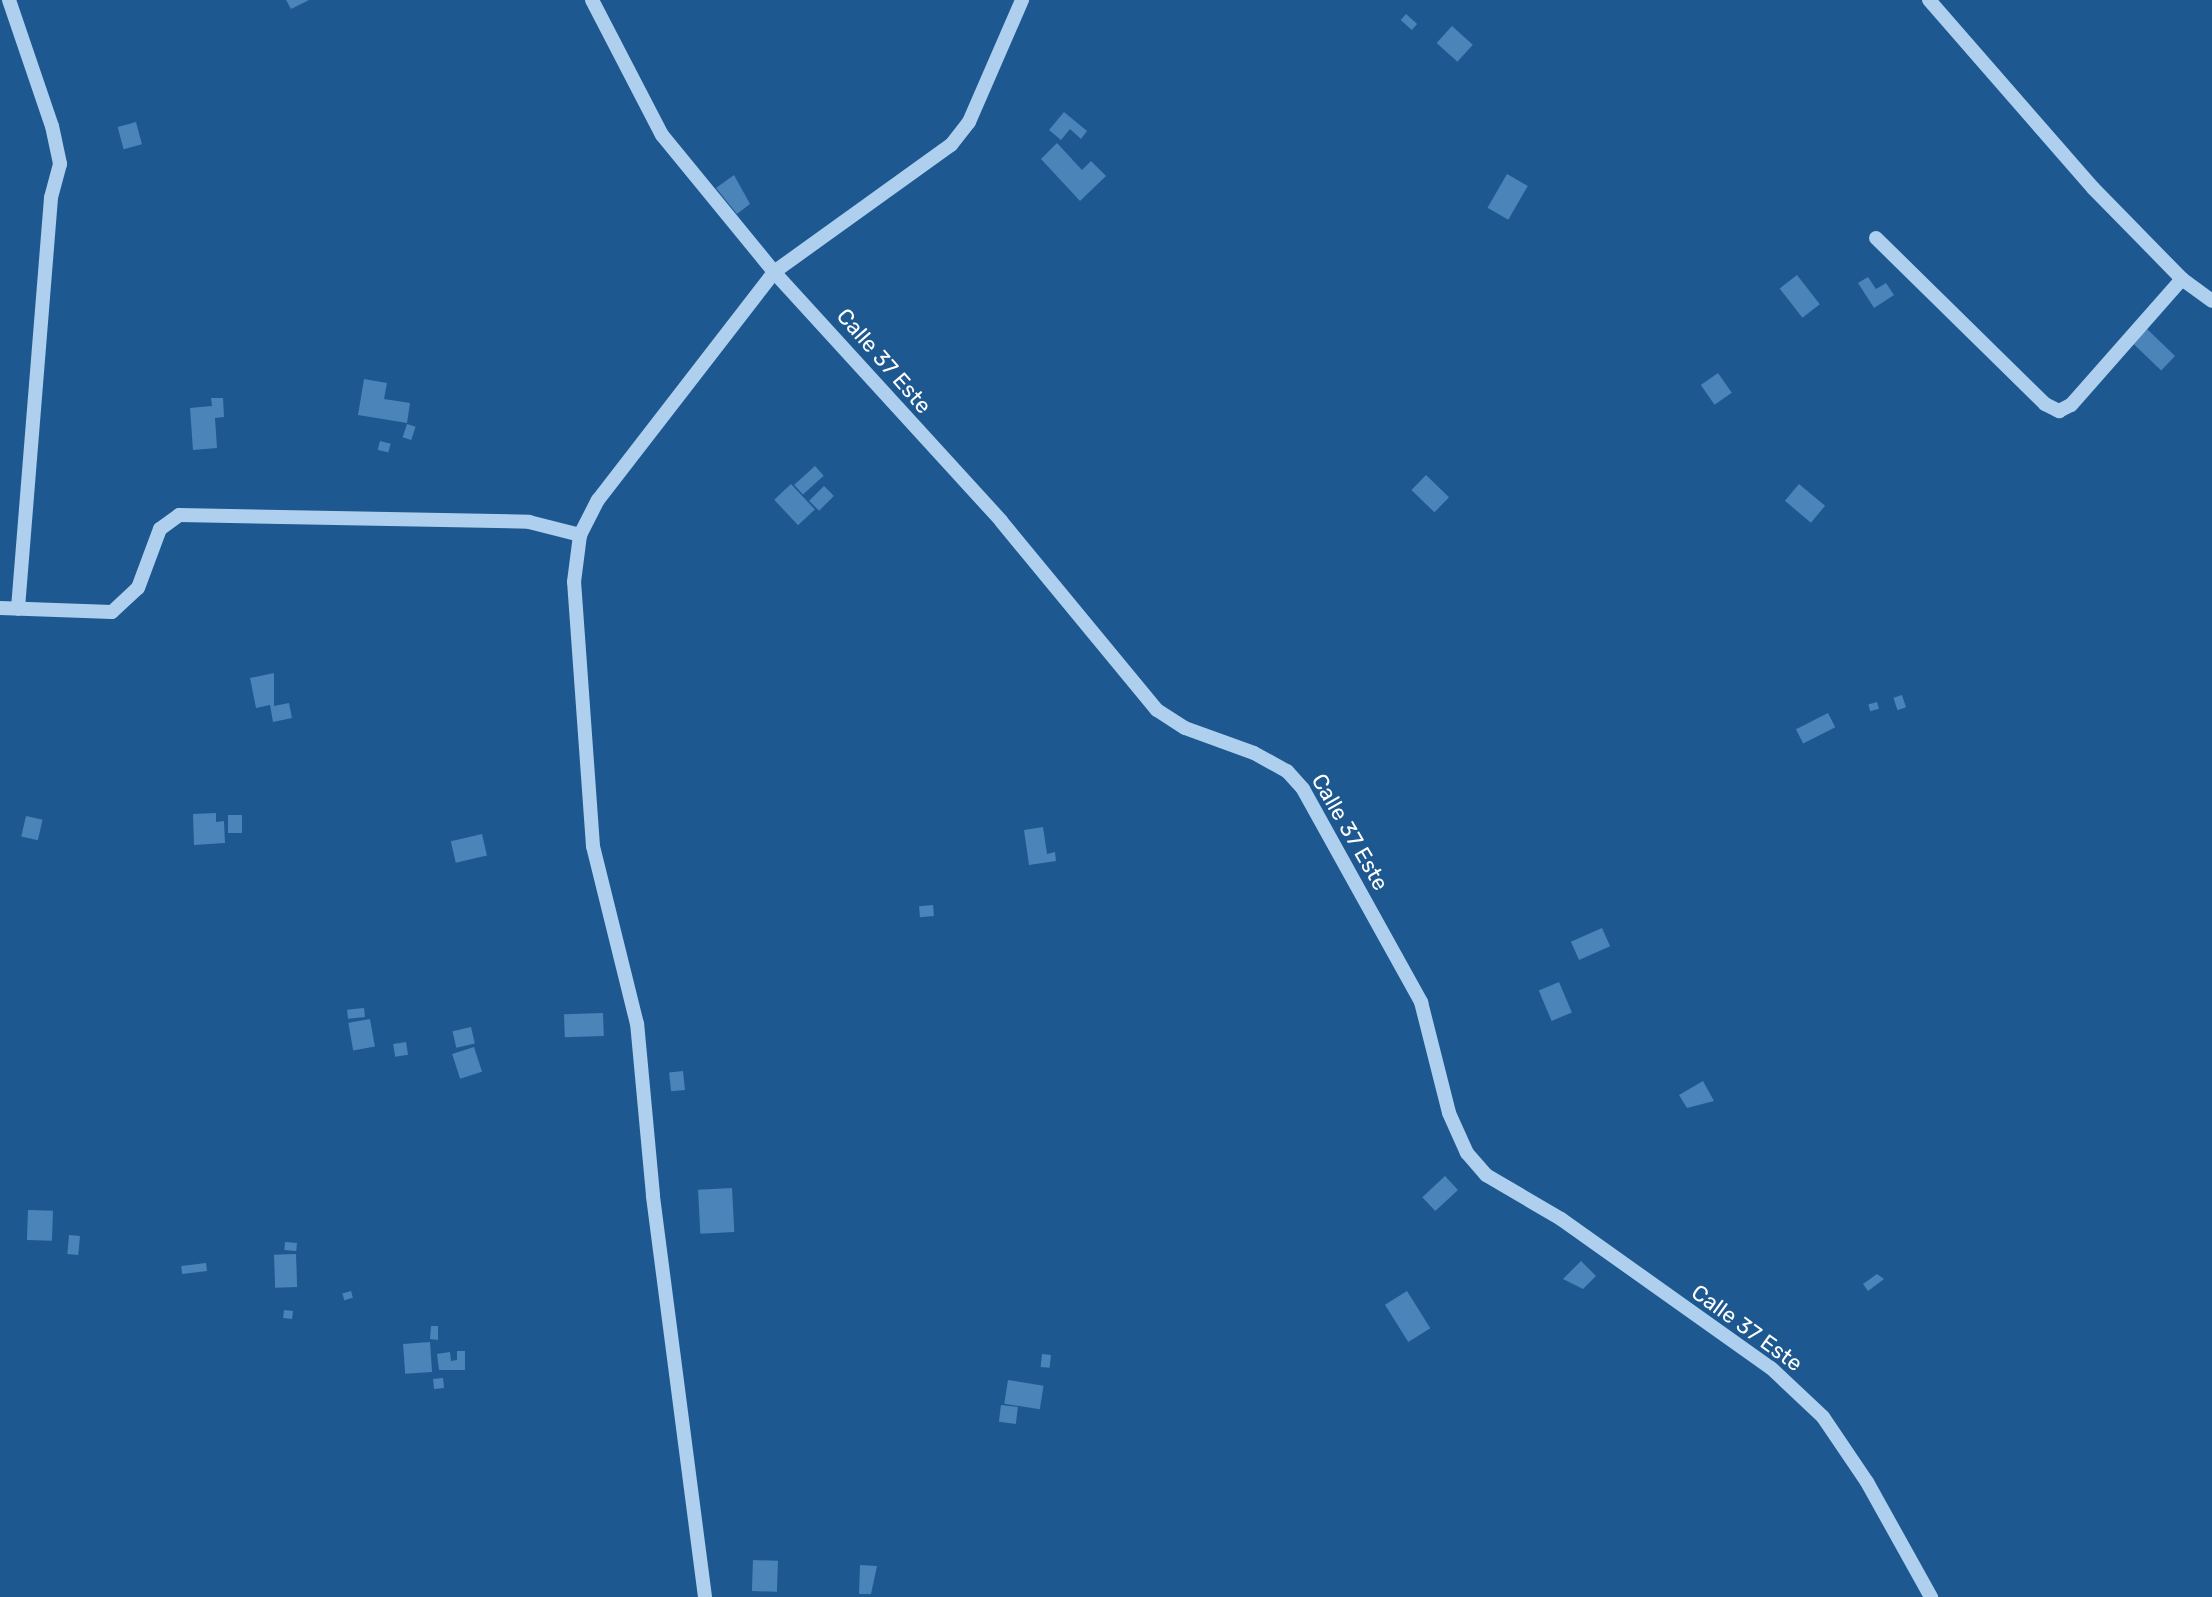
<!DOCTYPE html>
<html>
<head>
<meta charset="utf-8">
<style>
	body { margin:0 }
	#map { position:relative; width:2212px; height:1597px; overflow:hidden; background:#1e5890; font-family:Rubik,sans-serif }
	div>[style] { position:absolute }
	.building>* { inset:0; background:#4a84b9; transform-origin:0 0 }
	.minor>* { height:14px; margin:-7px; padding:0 7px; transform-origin:7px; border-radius:7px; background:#aecfed }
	span { translate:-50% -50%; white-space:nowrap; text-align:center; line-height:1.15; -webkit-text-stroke:6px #1e5890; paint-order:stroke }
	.street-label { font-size:22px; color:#fff }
</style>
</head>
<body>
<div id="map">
	<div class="building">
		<i style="clip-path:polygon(286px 0,309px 0,291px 9px)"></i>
		<i style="left:1406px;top:14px;width:15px;height:8px;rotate:42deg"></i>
		<i style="left:1452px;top:26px;width:28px;height:23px;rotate:42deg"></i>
		<i style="clip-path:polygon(1064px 112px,1087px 131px,1081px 139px,1070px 129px,1061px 140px,1049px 130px)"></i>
		<i style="left:136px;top:122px;width:23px;height:19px;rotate:75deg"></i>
		<i style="clip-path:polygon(1057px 143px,1082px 170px,1091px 161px,1106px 176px,1080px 201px,1041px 159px)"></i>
		<i style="left:1507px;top:174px;width:24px;height:39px;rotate:30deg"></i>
		<i style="clip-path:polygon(734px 175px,750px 204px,737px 214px,716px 188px)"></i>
		<i style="left:1797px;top:275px;width:37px;height:22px;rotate:52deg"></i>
		<i style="clip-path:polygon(1868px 277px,1876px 289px,1886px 283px,1894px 295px,1874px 308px,1858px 283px)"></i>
		<i style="left:2147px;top:329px;width:39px;height:20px;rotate:44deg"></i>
		<i style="left:1718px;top:373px;width:24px;height:21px;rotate:55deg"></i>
		<i style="clip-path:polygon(364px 379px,387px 383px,384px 399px,410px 403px,407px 423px,358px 415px)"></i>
		<i style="clip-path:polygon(211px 398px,223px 398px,224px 417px,215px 418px,217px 448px,193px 450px,190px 408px,212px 406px)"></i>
		<i style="left:407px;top:424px;width:9px;height:14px;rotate:18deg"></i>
		<i style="left:380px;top:441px;width:11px;height:9px;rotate:15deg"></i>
		<i style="left:815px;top:466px;width:13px;height:28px;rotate:48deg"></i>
		<i style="left:1426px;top:475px;width:32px;height:21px;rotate:44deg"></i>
		<i style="left:791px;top:484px;width:35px;height:23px;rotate:47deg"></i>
		<i style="left:1799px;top:484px;width:34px;height:22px;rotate:40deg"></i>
		<i style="left:824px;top:486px;width:14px;height:21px;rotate:45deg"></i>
		<i style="clip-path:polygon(274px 673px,274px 706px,289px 703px,292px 718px,273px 722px,270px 705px,256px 708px,250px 678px)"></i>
		<i style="left:1902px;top:695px;width:13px;height:9px;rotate:72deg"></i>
		<i style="left:1877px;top:702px;width:7px;height:9px;rotate:74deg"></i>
		<i style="left:1828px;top:713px;width:16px;height:36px;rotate:63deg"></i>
		<i style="clip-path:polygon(216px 813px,216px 822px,224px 821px,225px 843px,194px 845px,193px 814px)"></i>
		<i style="left:228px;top:815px;width:14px;height:18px"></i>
		<i style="left:26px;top:816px;width:17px;height:21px;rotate:13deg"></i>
		<i style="clip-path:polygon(1043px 827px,1047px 854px,1055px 852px,1056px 861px,1029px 865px,1024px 830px)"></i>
		<i style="left:482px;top:834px;width:22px;height:32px;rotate:77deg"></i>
		<i style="left:933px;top:905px;width:11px;height:14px;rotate:85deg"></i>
		<i style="left:1602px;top:928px;width:20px;height:34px;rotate:66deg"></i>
		<i style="left:1559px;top:982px;width:33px;height:22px;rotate:67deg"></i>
		<i style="left:364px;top:1008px;width:9px;height:17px;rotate:84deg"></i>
		<i style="left:603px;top:1013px;width:23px;height:39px;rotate:88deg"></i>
		<i style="left:370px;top:1019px;width:28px;height:22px;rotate:80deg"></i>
		<i style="left:471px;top:1027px;width:17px;height:19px;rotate:77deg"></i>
		<i style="left:406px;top:1042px;width:13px;height:13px;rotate:81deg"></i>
		<i style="left:474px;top:1047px;width:26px;height:23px;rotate:72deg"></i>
		<i style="left:683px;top:1071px;width:19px;height:14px;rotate:84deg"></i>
		<i style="clip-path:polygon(1703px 1081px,1714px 1101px,1687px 1108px,1679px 1095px)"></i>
		<i style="left:1445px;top:1176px;width:19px;height:31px;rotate:47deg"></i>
		<i style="left:732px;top:1188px;width:44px;height:34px;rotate:87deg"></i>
		<i style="left:28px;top:1210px;width:25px;height:30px;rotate:2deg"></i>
		<i style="left:69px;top:1235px;width:11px;height:19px;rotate:5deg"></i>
		<i style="left:285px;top:1242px;width:12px;height:8px;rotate:5deg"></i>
		<i style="left:296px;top:1254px;width:33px;height:22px;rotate:88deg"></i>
		<i style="clip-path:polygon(1581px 1261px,1596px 1276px,1583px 1289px,1563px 1279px)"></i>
		<i style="left:206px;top:1263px;width:8px;height:25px;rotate:83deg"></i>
		<i style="clip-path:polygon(1877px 1274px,1884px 1279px,1868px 1291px,1863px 1284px)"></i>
		<i style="left:351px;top:1291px;width:7px;height:9px;rotate:74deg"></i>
		<i style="left:1407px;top:1291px;width:44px;height:26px;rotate:58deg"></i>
		<i style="left:284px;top:1310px;width:9px;height:8px;rotate:6deg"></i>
		<i style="clip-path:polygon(431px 1326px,438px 1326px,438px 1340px,430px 1339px)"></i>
		<i style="left:430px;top:1342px;width:30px;height:27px;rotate:86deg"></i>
		<i style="clip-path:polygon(457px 1351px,465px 1351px,465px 1370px,439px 1370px,437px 1354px,450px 1352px,451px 1361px,457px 1360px)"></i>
		<i style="left:1042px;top:1354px;width:9px;height:13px;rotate:6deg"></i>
		<i style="left:443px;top:1378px;width:10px;height:10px;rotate:84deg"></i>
		<i style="left:1008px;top:1380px;width:36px;height:24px;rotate:9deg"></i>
		<i style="left:1001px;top:1405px;width:17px;height:17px;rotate:7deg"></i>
		<i style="left:753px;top:1560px;width:25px;height:31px;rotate:2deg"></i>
		<i style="clip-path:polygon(860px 1565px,877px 1566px,871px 1594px,859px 1594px)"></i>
	</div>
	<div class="minor">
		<i style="left:9px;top:0;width:133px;rotate:71.2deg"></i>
		<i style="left:52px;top:126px;width:39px;rotate:78deg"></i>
		<i style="left:60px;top:164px;width:35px;rotate:105deg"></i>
		<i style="left:51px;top:198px;width:412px;rotate:94.6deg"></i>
		<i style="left:592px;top:0;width:152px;rotate:62.6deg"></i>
		<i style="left:662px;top:135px;width:177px;rotate:50.7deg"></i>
		<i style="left:774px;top:272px;width:337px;rotate:47.6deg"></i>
		<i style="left:1001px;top:521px;width:245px;rotate:50.5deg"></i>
		<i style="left:1157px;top:710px;width:33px;rotate:33deg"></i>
		<i style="left:1185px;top:728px;width:73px;rotate:19.9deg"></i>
		<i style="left:1254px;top:753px;width:38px;rotate:29deg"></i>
		<i style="left:1287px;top:771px;width:24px;rotate:48deg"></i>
		<i style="left:1303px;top:789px;width:244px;rotate:61deg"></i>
		<i style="left:1421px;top:1002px;width:114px;rotate:75.8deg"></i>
		<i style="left:1449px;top:1113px;width:44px;rotate:65.8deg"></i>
		<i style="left:1467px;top:1153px;width:29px;rotate:49deg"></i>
		<i style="left:1486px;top:1175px;width:87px;rotate:30.4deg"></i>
		<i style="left:1561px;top:1219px;width:257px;rotate:35.4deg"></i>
		<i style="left:1771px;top:1368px;width:71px;rotate:43.3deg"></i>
		<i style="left:1823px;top:1417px;width:78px;rotate:55.9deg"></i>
		<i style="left:1867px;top:1482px;width:132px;rotate:60.9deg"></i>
		<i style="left:1929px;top:0;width:249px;rotate:48.9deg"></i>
		<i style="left:2093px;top:188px;width:127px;rotate:45.6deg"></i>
		<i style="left:2182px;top:279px;width:37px;rotate:36deg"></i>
		<i style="left:1876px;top:238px;width:237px;rotate:44.5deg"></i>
		<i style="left:2045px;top:404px;width:16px;rotate:27deg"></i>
		<i style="left:2059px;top:411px;width:13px;rotate:-27deg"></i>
		<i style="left:2071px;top:405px;width:168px;rotate:-48.6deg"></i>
		<i style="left:0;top:608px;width:112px;rotate:2deg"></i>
		<i style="left:112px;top:612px;width:35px;rotate:-43deg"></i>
		<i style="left:138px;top:588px;width:63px;rotate:-69.6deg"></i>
		<i style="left:160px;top:529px;width:24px;rotate:-36deg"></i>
		<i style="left:179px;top:515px;width:350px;rotate:1.1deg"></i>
		<i style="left:529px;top:522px;width:53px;rotate:14.3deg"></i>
		<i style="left:705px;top:1597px;width:405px;rotate:-97.4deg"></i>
		<i style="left:653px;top:1195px;width:172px;rotate:-95.3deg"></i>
		<i style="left:637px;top:1024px;width:183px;rotate:-103.9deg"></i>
		<i style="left:593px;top:846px;width:265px;rotate:-94.1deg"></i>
		<i style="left:574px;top:582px;width:47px;rotate:-82.7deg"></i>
		<i style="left:580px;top:535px;width:39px;rotate:-63deg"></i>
		<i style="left:598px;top:500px;width:288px;rotate:-52.3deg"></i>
		<i style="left:774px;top:272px;width:218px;rotate:-35.7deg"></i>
		<i style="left:951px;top:145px;width:29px;rotate:-52deg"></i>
		<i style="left:969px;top:122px;width:133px;rotate:-66.5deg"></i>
	</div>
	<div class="street-label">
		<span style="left:884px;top:361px;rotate:49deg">Calle 37 Este</span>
		<span style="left:1350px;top:832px;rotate:60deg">Calle 37 Este</span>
		<span style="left:1747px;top:1328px;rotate:36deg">Calle 37 Este</span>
	</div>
</div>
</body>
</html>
